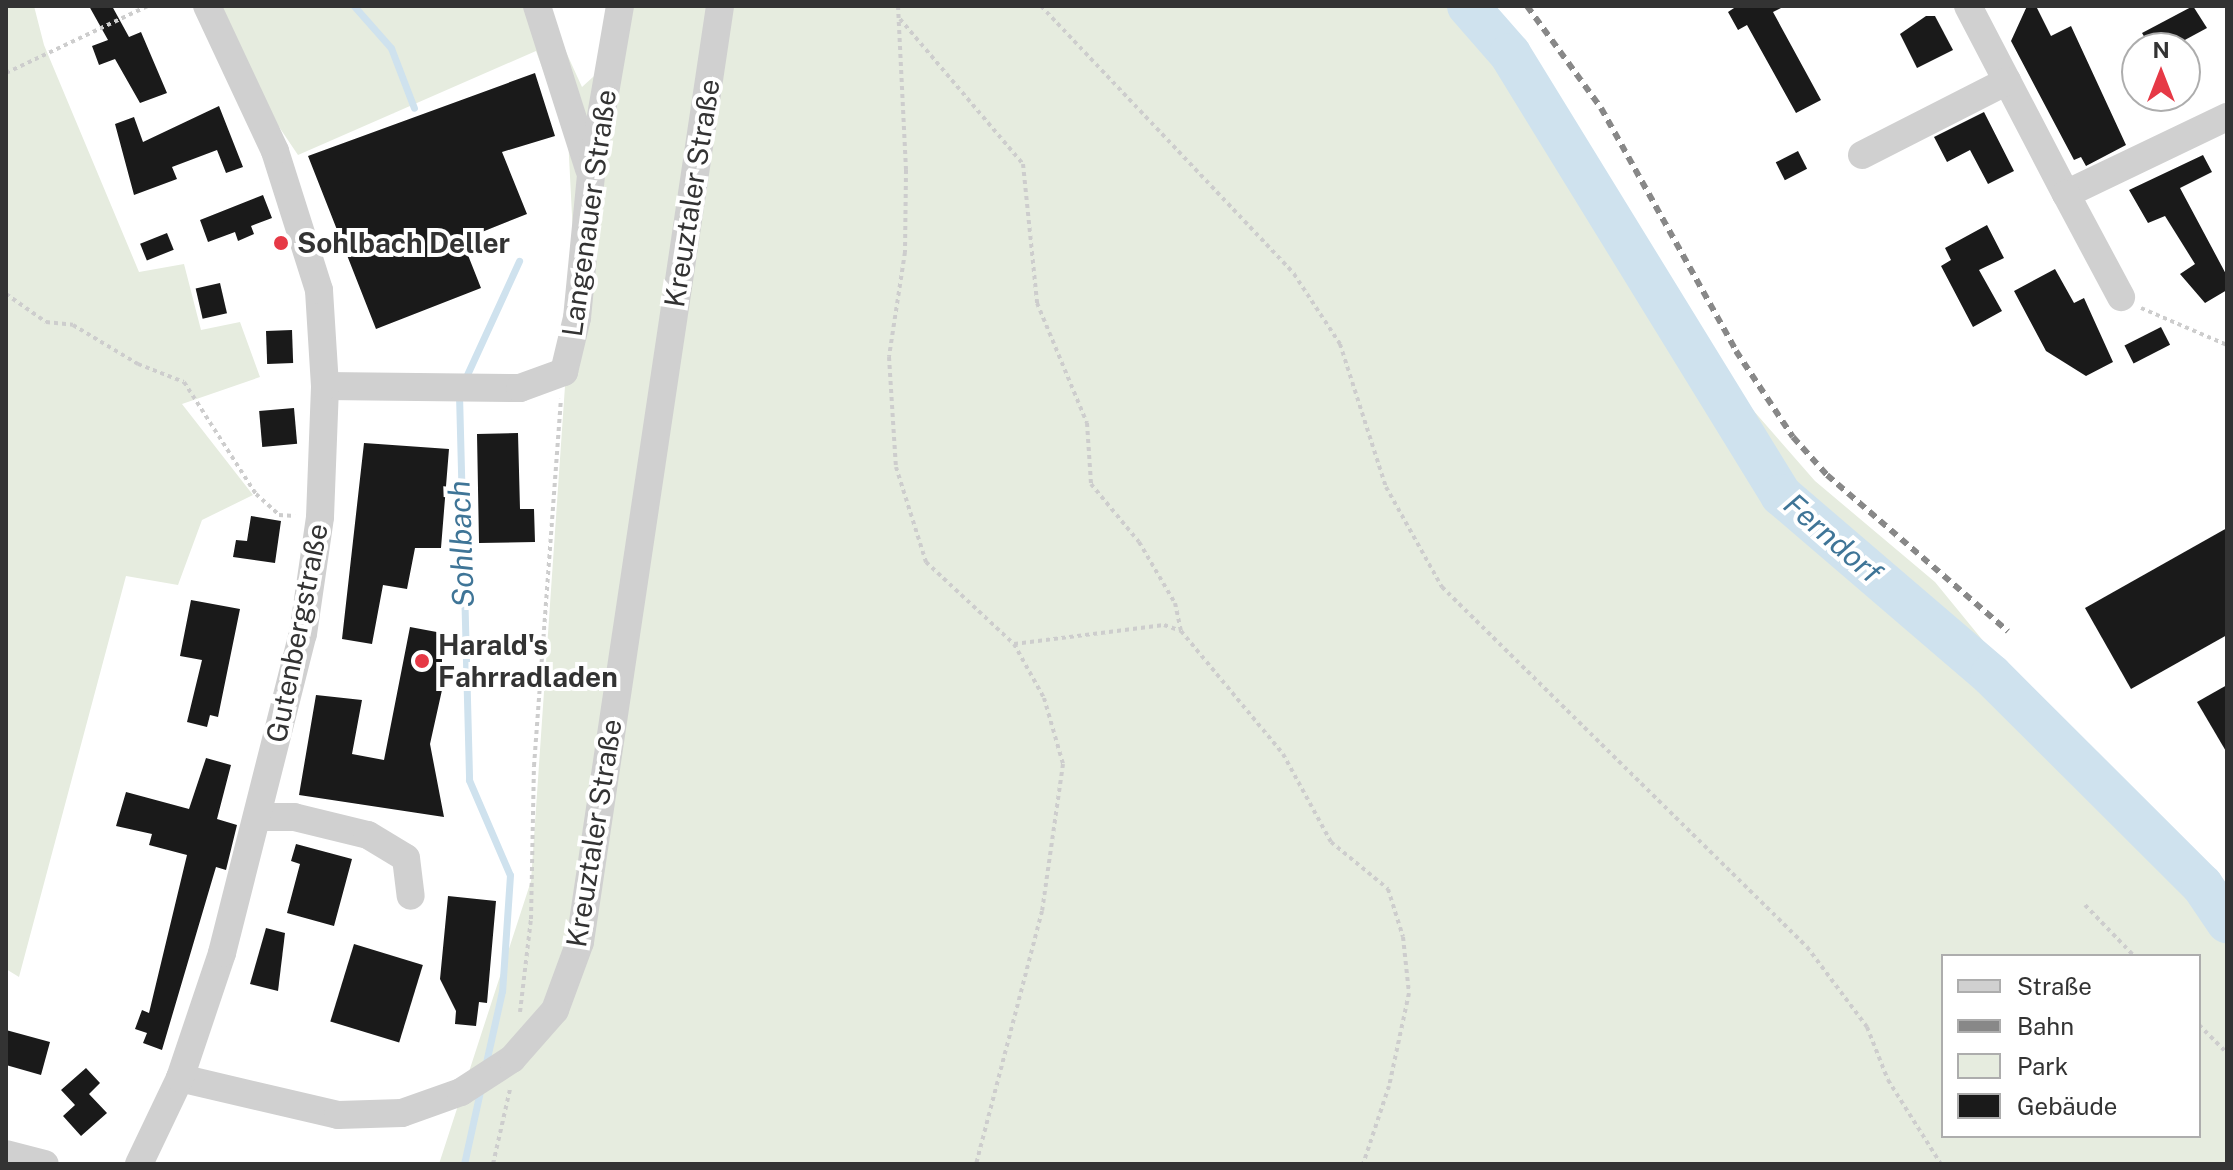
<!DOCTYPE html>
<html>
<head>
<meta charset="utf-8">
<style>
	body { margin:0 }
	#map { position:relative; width:2233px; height:1170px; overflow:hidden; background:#fff; font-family:"Public Sans",sans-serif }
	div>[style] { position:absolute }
	.green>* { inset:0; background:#e6ecdf }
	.stream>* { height:7px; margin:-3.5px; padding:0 3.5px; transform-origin:3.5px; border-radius:3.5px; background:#cfe2ee }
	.river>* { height:42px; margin:-21px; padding:0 21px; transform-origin:21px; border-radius:21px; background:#cfe2ee }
	.building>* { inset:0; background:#1a1a1a; transform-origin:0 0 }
	.path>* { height:4px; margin-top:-2px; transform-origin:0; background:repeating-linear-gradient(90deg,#cdcdcd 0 4px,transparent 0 8px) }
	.minor>* { height:28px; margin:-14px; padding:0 14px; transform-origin:14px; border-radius:14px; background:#d0d0d0 }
	.rail>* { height:6px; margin-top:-3px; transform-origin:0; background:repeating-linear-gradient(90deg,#888 0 8px,transparent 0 14px) }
	.minor-bridge>* { height:28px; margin:-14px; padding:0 14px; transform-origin:14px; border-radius:14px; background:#d0d0d0 }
	.dots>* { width:22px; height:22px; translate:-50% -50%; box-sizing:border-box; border:4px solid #fff; border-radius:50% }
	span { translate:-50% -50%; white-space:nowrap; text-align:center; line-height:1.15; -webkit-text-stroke:8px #fff; paint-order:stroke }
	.street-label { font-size:28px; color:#333 }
	.poi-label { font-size:28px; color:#333; font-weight:700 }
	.left { translate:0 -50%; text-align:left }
	.water-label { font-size:30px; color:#3f7597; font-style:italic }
	.frame { position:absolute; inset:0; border:8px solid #333; pointer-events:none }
	.legend { position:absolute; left:1941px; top:954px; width:260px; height:184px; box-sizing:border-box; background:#fff; border:2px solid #adadad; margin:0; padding:10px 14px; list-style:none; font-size:24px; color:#333 }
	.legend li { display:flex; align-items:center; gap:16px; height:40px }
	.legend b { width:40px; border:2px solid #adadad }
	.north { position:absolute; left:2121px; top:32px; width:80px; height:80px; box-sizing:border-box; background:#fff; border:2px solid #adadad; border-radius:50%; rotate:0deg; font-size:22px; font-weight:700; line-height:32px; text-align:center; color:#333 }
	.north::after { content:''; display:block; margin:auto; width:28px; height:36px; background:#e63946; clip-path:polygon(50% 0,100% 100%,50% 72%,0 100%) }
</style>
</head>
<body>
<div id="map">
	<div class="green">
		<i style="clip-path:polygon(6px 6px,34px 6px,44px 45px,139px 272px,184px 264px,201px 330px,240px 322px,260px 377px,182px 404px,253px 495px,202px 520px,178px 585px,126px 576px,19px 977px,6px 969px)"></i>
		<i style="clip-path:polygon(evenodd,197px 6px,545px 6px,582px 87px,604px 67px,615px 6px,1495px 6px,1732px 386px,1815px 481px,1935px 582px,2227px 939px,2227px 1164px,439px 1164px,531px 881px,574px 255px,568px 137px,536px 51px,298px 155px,197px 6px,1943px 956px,2199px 956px,2199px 1136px,1943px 1136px,1943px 956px)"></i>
	</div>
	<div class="stream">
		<i style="left:354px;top:6px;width:56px;rotate:48.6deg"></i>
		<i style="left:391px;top:48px;width:64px;rotate:69deg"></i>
		<i style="left:465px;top:379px;width:130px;rotate:-65.4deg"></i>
		<i style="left:459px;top:394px;width:386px;rotate:88.5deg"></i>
		<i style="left:469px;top:780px;width:103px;rotate:66.7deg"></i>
		<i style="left:510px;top:875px;width:116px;rotate:93.9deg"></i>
		<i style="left:502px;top:991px;width:78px;rotate:102.6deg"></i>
		<i style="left:464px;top:1164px;width:75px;rotate:-77.6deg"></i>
	</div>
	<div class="river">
		<i style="left:1468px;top:6px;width:64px;rotate:48.8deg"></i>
		<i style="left:1510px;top:54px;width:518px;rotate:58.43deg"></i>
		<i style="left:1781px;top:495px;width:277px;rotate:40.6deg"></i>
		<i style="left:1991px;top:675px;width:298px;rotate:44.9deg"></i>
		<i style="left:2202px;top:885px;width:45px;rotate:56deg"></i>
	</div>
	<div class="building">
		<i style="clip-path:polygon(89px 6px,112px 6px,129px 37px,141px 32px,167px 93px,140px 103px,115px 59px,99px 65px,92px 46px,108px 40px)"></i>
		<i style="clip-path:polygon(1737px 6px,1785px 6px,1773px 12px,1821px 100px,1796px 113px,1747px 25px,1738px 30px,1728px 12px)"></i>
		<i style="clip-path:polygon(2027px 6px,2036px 6px,2051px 36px,2071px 26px,2126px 145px,2086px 166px,2081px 157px,2074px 160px,2011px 41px)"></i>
		<i style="clip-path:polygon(2193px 6px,2207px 28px,2170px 48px,2151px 48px,2142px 33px)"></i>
		<i style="clip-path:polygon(1926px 16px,1935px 16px,1953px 50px,1917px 68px,1900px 34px)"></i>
		<i style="clip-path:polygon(535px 73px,555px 136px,502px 152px,527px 214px,462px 240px,481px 288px,376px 329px,308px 156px)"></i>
		<i style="clip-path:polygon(219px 106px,243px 167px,226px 173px,217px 150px,172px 167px,177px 179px,134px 195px,115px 124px,134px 117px,143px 142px)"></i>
		<i style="clip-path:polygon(1984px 112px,2014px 171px,1988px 184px,1970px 150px,1947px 162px,1934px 137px)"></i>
		<i style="left:1798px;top:151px;width:20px;height:25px;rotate:63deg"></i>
		<i style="clip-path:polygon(2203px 155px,2212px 172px,2180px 188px,2227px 276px,2227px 290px,2205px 303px,2180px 274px,2195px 264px,2165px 216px,2148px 223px,2129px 190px)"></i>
		<i style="clip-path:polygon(263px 195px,272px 218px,251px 226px,254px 234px,238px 241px,235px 232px,208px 242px,200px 220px)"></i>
		<i style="clip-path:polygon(1987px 225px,2004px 258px,1979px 270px,2002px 311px,1973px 327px,1941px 266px,1951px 260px,1945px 248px)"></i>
		<i style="left:167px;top:233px;width:18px;height:29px;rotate:68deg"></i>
		<i style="clip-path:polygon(2055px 269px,2074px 303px,2084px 298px,2113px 362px,2086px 376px,2046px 351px,2014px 291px)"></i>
		<i style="left:220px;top:283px;width:31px;height:25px;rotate:77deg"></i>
		<i style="left:2161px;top:327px;width:20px;height:41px;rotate:63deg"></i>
		<i style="left:292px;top:330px;width:33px;height:26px;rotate:88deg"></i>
		<i style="left:294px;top:408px;width:36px;height:35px;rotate:85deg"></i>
		<i style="clip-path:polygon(518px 433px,520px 509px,534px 509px,535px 542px,479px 543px,477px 434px)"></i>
		<i style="clip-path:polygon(364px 443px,449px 449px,441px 548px,415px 548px,407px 589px,383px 585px,372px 644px,342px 639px)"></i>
		<i style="clip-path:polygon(251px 516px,281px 521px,275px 563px,233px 557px,236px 540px,247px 541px)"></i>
		<i style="clip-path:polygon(2227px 528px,2227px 635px,2131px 689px,2085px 608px)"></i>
		<i style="clip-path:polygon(191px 600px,240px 609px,218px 717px,210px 715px,207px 727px,187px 722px,202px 660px,180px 656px)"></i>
		<i style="clip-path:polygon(410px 627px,442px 633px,442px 690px,430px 744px,444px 817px,299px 795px,316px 695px,362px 700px,352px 754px,384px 760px)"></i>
		<i style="clip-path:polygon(2227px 685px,2227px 753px,2197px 702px)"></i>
		<i style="clip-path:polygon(206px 758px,231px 765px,217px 819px,237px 825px,226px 870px,216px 867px,213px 877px,162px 1050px,143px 1043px,147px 1033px,135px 1029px,142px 1010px,149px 1013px,187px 855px,149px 845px,152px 834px,116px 826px,126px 792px,189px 809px)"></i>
		<i style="clip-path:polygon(296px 844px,352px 859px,334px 926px,287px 913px,300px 864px,291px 861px)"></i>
		<i style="clip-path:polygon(448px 896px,496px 901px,487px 1003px,479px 1002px,476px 1026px,455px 1024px,456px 1011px,440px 979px)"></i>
		<i style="clip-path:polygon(266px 928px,285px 933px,278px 991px,250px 984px)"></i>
		<i style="left:354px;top:944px;width:72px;height:81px;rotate:17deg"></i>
		<i style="clip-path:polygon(6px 1030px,50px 1042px,41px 1075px,6px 1065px)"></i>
		<i style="clip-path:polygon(86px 1068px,100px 1083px,89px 1094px,107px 1113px,81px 1136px,63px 1116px,75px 1105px,61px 1090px)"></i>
	</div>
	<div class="path">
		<i style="left:898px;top:6px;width:164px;rotate:87.2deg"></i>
		<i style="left:906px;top:170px;width:82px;rotate:90.7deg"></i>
		<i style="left:905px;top:252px;width:106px;rotate:98.7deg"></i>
		<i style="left:889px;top:357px;width:110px;rotate:86.4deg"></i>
		<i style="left:896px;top:467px;width:100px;rotate:72.5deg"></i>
		<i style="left:926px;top:562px;width:120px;rotate:43deg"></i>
		<i style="left:1014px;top:644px;width:62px;rotate:60.9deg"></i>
		<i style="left:1044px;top:698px;width:69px;rotate:73.9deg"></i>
		<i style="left:1063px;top:764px;width:148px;rotate:98.1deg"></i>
		<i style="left:1042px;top:911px;width:261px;rotate:104.6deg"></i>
		<i style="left:1041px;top:6px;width:369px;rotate:46.6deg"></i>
		<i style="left:1294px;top:274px;width:84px;rotate:56.7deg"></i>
		<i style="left:1340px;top:344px;width:150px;rotate:72.2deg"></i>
		<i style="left:1386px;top:487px;width:115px;rotate:60.8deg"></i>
		<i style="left:1442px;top:587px;width:513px;rotate:44.6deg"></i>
		<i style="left:1807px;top:947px;width:100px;rotate:53.1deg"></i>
		<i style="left:1867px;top:1027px;width:57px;rotate:68.4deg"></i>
		<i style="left:1888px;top:1080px;width:99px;rotate:57.8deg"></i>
		<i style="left:900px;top:19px;width:190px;rotate:49.7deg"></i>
		<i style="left:1023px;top:164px;width:140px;rotate:84.2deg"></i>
		<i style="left:1037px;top:303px;width:130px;rotate:67.4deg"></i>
		<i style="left:1087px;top:423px;width:61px;rotate:86.2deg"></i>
		<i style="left:1091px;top:484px;width:75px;rotate:50.4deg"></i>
		<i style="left:1139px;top:542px;width:71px;rotate:59.5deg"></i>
		<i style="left:1175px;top:603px;width:29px;rotate:78deg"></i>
		<i style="left:1181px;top:631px;width:160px;rotate:50.3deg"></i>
		<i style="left:1283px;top:754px;width:100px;rotate:61.4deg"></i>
		<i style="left:1331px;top:842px;width:74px;rotate:39.5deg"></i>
		<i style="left:1388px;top:889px;width:50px;rotate:72.6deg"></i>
		<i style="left:1403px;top:937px;width:56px;rotate:83.9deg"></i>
		<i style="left:1409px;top:993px;width:95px;rotate:102.1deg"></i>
		<i style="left:1389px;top:1086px;width:82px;rotate:108.4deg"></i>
		<i style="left:6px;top:73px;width:157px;rotate:-25.3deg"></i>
		<i style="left:6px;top:294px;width:49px;rotate:35deg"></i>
		<i style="left:46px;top:322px;width:27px;rotate:6deg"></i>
		<i style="left:73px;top:325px;width:76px;rotate:31deg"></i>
		<i style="left:138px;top:364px;width:49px;rotate:21.4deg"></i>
		<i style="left:184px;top:382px;width:133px;rotate:57.3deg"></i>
		<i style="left:256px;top:494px;width:31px;rotate:42deg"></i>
		<i style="left:279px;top:515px;width:16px;rotate:4deg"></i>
		<i style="left:2141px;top:308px;width:94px;rotate:23.3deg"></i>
		<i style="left:1014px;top:644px;width:151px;rotate:-7.2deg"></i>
		<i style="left:1164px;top:625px;width:18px;rotate:19deg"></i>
		<i style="left:2085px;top:905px;width:71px;rotate:46.1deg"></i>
		<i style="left:520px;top:1012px;width:94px;rotate:-83.3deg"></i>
		<i style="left:531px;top:919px;width:153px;rotate:-88.9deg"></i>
		<i style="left:534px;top:766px;width:368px;rotate:-85.8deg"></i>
		<i style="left:2199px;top:1025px;width:40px;rotate:45deg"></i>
		<i style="left:493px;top:1164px;width:77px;rotate:-77.2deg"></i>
	</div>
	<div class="minor">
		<i style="left:537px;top:6px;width:171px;rotate:72.3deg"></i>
		<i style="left:1968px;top:6px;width:212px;rotate:62.5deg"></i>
		<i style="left:2066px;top:194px;width:178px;rotate:-25.6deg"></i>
		<i style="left:1862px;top:155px;width:163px;rotate:-27deg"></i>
		<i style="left:2066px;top:194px;width:117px;rotate:61.9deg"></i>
		<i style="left:325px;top:386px;width:195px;rotate:0.6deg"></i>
		<i style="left:520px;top:388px;width:47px;rotate:-20deg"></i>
		<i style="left:564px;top:372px;width:56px;rotate:-76.5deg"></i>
		<i style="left:577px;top:318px;width:145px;rotate:-84.4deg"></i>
		<i style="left:591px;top:174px;width:170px;rotate:-80.2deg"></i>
		<i style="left:260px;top:817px;width:34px"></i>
		<i style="left:294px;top:817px;width:76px;rotate:13.7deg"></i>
		<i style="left:368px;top:835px;width:44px;rotate:31.2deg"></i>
		<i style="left:406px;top:858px;width:38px;rotate:83deg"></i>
		<i style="left:555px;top:1010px;width:72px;rotate:-69.8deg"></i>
		<i style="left:580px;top:942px;width:946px;rotate:-81.49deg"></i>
		<i style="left:180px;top:1078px;width:162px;rotate:13.2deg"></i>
		<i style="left:338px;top:1115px;width:64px;rotate:-1.8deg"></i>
		<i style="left:6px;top:1154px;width:40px;rotate:14.4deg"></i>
		<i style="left:139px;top:1164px;width:95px;rotate:-64.5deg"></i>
		<i style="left:180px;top:1078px;width:132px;rotate:-71.4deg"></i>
		<i style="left:222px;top:953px;width:329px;rotate:-75.8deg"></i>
		<i style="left:303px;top:634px;width:118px;rotate:-81.7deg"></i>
		<i style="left:320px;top:517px;width:131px;rotate:-87.8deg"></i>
		<i style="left:325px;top:386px;width:96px;rotate:-93.6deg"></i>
		<i style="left:319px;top:290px;width:146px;rotate:-107.6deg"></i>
		<i style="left:275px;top:151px;width:160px;rotate:-115.1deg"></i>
	</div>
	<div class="rail">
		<i style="left:1527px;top:6px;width:126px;rotate:54deg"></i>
		<i style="left:1601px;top:108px;width:278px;rotate:60.9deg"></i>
		<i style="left:1736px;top:351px;width:103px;rotate:56.5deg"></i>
		<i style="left:1793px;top:437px;width:51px;rotate:48.2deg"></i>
		<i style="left:1827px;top:475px;width:239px;rotate:40.8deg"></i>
	</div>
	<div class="minor-bridge">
		<i style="left:402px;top:1113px;width:63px;rotate:-19.6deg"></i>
		<i style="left:461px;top:1092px;width:61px;rotate:-32.9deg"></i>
		<i style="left:512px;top:1059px;width:65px;rotate:-48.7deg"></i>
	</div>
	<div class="dots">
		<i style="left:281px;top:243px;background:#e63946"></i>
		<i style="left:422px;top:661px;background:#e63946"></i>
	</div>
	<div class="street-label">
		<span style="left:692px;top:193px;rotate:-81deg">Kreuztaler Straße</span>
		<span style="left:589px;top:213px;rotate:-82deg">Langenauer Straße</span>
		<span style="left:297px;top:633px;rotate:-79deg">Gutenbergstraße</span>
		<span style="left:594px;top:833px;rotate:-81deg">Kreuztaler Straße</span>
	</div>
	<div class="poi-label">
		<span class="left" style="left:297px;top:243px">Sohlbach Deller</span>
		<span class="left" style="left:438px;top:661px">Harald's<br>Fahrradladen</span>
	</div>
	<div class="water-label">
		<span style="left:1833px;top:538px;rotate:41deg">Ferndorf</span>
		<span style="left:461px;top:544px;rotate:-92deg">Sohlbach</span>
	</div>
	<div class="frame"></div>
	<ul class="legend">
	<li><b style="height:10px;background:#d0d0d0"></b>Straße</li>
	<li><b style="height:10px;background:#888"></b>Bahn</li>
	<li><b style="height:22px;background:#e6ecdf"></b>Park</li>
	<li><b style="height:22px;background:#1a1a1a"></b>Gebäude</li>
	</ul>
	<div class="north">N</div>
</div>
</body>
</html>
